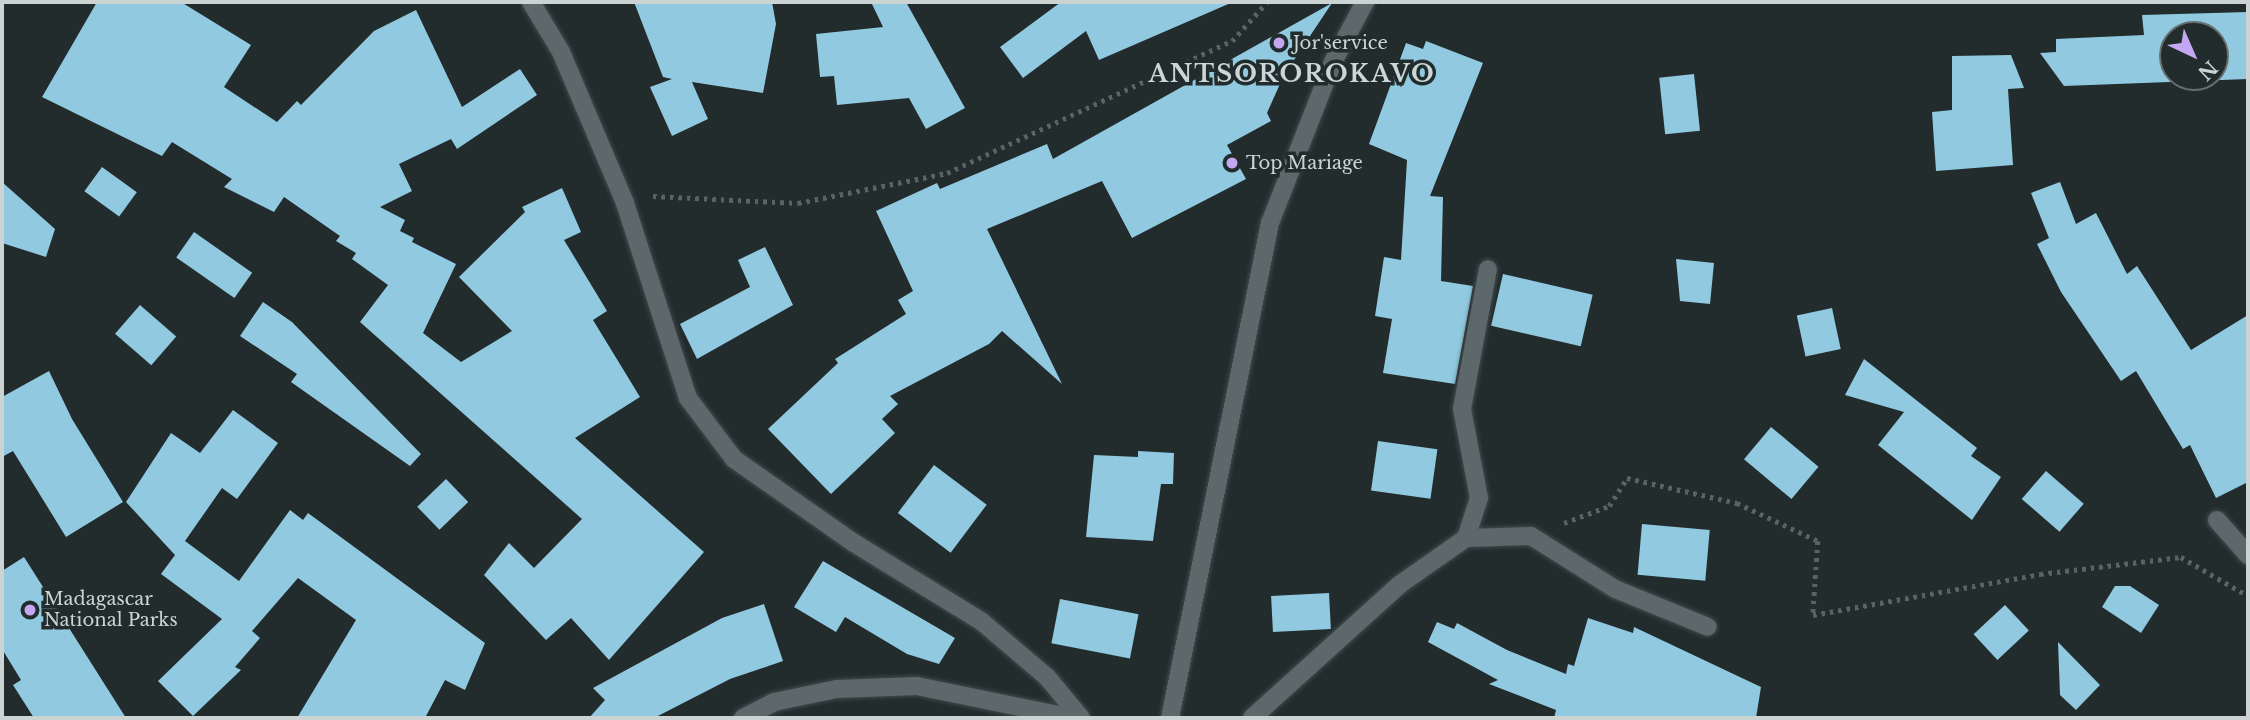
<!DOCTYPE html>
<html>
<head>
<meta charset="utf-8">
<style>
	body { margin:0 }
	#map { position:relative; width:2250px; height:720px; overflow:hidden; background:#222c2d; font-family:"Libre Baskerville",serif }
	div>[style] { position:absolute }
	.building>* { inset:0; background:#91c9e0; transform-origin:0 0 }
	.path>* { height:4.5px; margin-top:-2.25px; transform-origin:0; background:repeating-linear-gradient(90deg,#5a6364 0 3.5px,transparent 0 8.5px) }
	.roads { filter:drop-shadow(0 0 2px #41494b) drop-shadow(0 0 2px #41494b) }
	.service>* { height:18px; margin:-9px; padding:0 9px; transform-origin:9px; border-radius:9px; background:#5d686a }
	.minor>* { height:18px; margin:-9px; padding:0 9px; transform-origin:9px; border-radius:9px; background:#5d686a }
	.tertiary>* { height:18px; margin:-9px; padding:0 9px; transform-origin:9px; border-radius:9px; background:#5d686a }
	.dots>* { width:19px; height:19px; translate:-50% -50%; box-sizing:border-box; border:4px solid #222c2d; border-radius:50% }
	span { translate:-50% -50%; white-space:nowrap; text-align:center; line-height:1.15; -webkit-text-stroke:7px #222c2d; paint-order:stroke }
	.poi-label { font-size:18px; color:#ccd3d3 }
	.left { translate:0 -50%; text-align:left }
	.district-label { font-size:24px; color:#cad6d8; font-weight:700; letter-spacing:2px }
	.frame { position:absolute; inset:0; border:4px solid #ccd3d3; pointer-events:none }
	.north { position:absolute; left:2159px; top:21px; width:70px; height:70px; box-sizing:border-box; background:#222c2d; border:2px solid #666f6f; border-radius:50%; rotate:136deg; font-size:19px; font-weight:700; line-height:28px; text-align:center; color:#ccd3d3 }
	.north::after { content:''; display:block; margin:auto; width:24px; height:32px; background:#c3a7f2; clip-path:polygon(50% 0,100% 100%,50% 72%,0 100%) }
</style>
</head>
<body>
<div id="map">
	<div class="building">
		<i style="clip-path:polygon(97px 2px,181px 2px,251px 45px,224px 87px,277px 122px,297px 101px,301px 105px,374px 31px,416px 10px,462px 107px,520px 69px,537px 95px,457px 149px,451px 139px,399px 164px,412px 191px,380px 207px,405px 220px,400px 231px,414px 238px,412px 242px,456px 264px,423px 333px,461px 362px,512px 331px,459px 277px,525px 212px,522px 207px,562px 188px,581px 232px,564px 240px,607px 311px,593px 320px,640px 397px,575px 438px,704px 552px,609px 660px,571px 618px,546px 640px,484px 575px,509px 543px,534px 568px,582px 519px,360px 322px,388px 285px,352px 259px,356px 253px,336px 241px,340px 236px,284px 197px,274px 212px,224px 187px,232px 179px,172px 142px,162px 156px,42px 97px)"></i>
		<i style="clip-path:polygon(634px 2px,772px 2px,776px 24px,763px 93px,692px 82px,708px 119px,672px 136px,650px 87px,672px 79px,663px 77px)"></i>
		<i style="clip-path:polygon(871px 2px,906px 2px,965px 108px,926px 129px,909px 98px,837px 105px,834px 76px,820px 77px,816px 34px,883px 27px)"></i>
		<i style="clip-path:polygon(1061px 2px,1233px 2px,1099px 60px,1086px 31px,1023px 78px,1000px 47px)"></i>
		<i style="clip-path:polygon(1332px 3px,1284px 75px,1267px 113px,1271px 121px,1227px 145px,1246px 179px,1132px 238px,1102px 181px,987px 229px,1062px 384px,1002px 331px,989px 344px,890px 396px,898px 404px,882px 419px,895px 433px,831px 494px,768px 429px,838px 363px,835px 359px,906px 314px,898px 300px,913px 291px,876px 211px,937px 183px,940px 189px,1047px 144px,1053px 159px)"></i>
		<i style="clip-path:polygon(evenodd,2248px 12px,2248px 79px,2064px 86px,2040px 53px,2056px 52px,2056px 39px,2144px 35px,2142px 15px,2248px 12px,2173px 35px,2215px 35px,2215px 77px,2173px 77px,2173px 35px)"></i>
		<i style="clip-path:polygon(1426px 41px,1483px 63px,1430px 196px,1443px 197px,1441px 281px,1473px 286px,1455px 384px,1383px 373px,1392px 319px,1375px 316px,1384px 257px,1401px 260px,1407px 160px,1369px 144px,1406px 43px,1423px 49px)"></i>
		<i style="clip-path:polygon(2011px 55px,2024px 88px,2008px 89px,2013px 165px,1936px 171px,1932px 112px,1952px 110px,1952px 56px)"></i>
		<i style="left:1694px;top:74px;width:57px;height:35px;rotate:84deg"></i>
		<i style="left:102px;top:167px;width:43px;height:30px;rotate:36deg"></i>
		<i style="clip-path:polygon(2px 182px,55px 229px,46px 257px,2px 243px)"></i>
		<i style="clip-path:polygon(2060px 182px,2076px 224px,2096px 213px,2127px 274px,2137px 266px,2191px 350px,2248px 315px,2248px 482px,2216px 498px,2190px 445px,2183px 449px,2136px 371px,2121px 381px,2061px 292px,2037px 244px,2049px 238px,2031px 193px)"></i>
		<i style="left:194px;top:232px;width:71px;height:31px;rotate:35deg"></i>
		<i style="clip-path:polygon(765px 247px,793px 305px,697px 359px,680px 324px,750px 287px,738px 260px)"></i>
		<i style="clip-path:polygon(1676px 259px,1714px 263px,1710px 304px,1680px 301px)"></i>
		<i style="left:1503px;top:274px;width:92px;height:53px;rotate:13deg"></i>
		<i style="clip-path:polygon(263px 302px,292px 322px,421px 454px,410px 466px,291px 382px,297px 374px,240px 336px)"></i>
		<i style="left:140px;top:305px;width:48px;height:38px;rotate:41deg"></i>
		<i style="left:1832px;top:308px;width:42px;height:36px;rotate:78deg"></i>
		<i style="clip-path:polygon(1864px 359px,1977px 448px,1971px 456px,2001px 477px,1972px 520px,1878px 445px,1904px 412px,1845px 395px)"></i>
		<i style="clip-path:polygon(49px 371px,72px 419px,123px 502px,66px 537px,13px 451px,2px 457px,2px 397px)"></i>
		<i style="clip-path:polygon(233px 410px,278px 443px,237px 499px,222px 488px,185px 541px,239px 581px,290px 510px,303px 520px,308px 513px,485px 643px,465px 690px,445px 680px,425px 718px,297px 718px,356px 620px,298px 578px,252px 631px,260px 638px,235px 667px,241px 670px,193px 716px,158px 681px,222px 619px,161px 574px,175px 555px,126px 502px,171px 433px,200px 453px)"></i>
		<i style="left:1771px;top:427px;width:62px;height:42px;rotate:40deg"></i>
		<i style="left:1378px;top:441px;width:60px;height:50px;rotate:8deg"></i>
		<i style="clip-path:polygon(1138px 451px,1174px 453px,1173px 484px,1161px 484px,1153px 541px,1086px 537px,1094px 455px,1138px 457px)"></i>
		<i style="left:934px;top:465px;width:66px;height:60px;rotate:37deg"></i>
		<i style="left:2046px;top:471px;width:50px;height:37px;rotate:41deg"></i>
		<i style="left:446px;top:479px;width:32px;height:40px;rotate:46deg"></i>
		<i style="left:1642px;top:524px;width:68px;height:51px;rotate:5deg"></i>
		<i style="clip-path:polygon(24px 557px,126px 718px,34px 718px,13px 685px,21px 680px,2px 649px,2px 571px)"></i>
		<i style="clip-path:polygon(823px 561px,955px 638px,939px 664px,907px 654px,845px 617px,836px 632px,794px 607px)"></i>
		<i style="clip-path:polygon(2115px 586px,2130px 586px,2159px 605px,2141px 633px,2102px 607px)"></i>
		<i style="left:1329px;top:593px;width:36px;height:58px;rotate:87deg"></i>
		<i style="left:1060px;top:599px;width:80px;height:45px;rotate:11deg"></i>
		<i style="clip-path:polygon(764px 604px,783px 661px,730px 679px,654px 718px,589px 718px,605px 700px,593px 688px,722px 618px)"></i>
		<i style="left:2005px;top:605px;width:35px;height:43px;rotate:47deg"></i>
		<i style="clip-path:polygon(1588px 618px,1633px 633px,1634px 627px,1761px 687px,1756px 718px,1554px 718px,1556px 710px,1489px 684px,1498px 680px,1428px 642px,1437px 622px,1454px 629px,1457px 623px,1507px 650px,1566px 674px,1568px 664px,1574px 666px)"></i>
		<i style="clip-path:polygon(2058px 642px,2100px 685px,2076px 710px,2060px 695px)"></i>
	</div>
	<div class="path">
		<i style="left:653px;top:196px;width:145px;rotate:2.8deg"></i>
		<i style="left:798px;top:203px;width:152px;rotate:-11.4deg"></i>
		<i style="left:947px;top:173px;width:314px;rotate:-24.9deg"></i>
		<i style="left:1232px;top:41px;width:52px;rotate:-48.1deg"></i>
		<i style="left:1564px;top:523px;width:48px;rotate:-20.7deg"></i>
		<i style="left:1609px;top:506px;width:33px;rotate:-57deg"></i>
		<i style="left:1627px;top:478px;width:113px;rotate:12.8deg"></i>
		<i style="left:1737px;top:503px;width:89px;rotate:25.1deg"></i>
		<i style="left:1818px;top:541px;width:74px;rotate:93.9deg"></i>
		<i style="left:1813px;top:615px;width:231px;rotate:-10.2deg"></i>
		<i style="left:2040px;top:574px;width:142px;rotate:-6.9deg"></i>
		<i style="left:2181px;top:557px;width:78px;rotate:30.2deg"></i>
	</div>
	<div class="roads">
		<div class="service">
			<i style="left:2217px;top:520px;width:47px;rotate:48.5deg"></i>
			<i style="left:1531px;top:536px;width:99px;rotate:32.2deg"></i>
			<i style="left:1615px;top:589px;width:100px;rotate:22.2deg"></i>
			<i style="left:1466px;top:538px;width:42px;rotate:-72deg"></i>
			<i style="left:1479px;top:498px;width:91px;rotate:-100.8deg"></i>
			<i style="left:1462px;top:409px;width:142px;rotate:-79.5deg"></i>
		</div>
		<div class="minor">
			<i style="left:531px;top:2px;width:58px;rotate:59deg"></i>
			<i style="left:561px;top:52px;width:164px;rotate:67deg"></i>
			<i style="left:625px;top:203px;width:205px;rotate:72.1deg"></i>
			<i style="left:688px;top:398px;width:76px;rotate:53deg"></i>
			<i style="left:734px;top:459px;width:146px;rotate:35deg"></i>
			<i style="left:854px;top:543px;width:149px;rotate:31.6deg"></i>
			<i style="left:981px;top:621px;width:87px;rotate:40.3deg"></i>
			<i style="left:1047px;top:677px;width:53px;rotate:50.3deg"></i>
			<i style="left:743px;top:718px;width:35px;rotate:-27deg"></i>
			<i style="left:774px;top:702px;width:64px;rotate:-11.7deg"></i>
			<i style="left:837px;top:689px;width:80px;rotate:-2.1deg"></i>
			<i style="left:917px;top:686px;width:159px;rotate:11.6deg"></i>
			<i style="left:1252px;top:718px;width:198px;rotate:-42.1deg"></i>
			<i style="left:1399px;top:585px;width:82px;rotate:-35deg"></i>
			<i style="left:1466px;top:538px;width:65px;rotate:-1.8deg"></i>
		</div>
		<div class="tertiary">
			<i style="left:1170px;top:718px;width:505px;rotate:-78.58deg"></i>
			<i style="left:1270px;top:223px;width:175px;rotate:-68.6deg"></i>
			<i style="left:1334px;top:60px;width:66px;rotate:-61.9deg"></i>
		</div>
	</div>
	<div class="dots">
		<i style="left:1279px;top:43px;background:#c3a7f2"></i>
		<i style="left:1232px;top:163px;background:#c3a7f2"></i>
		<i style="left:30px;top:610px;background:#c3a7f2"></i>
	</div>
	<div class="poi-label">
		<span class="left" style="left:1293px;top:43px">Jor'service</span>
		<span class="left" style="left:1246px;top:163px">Top Mariage</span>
		<span class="left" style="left:44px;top:610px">Madagascar<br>National Parks</span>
	</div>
	<div class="district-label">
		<span style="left:1292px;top:74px">ANTSOROROKAVO</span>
	</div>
	<div class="frame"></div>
	<div class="north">N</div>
</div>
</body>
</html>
